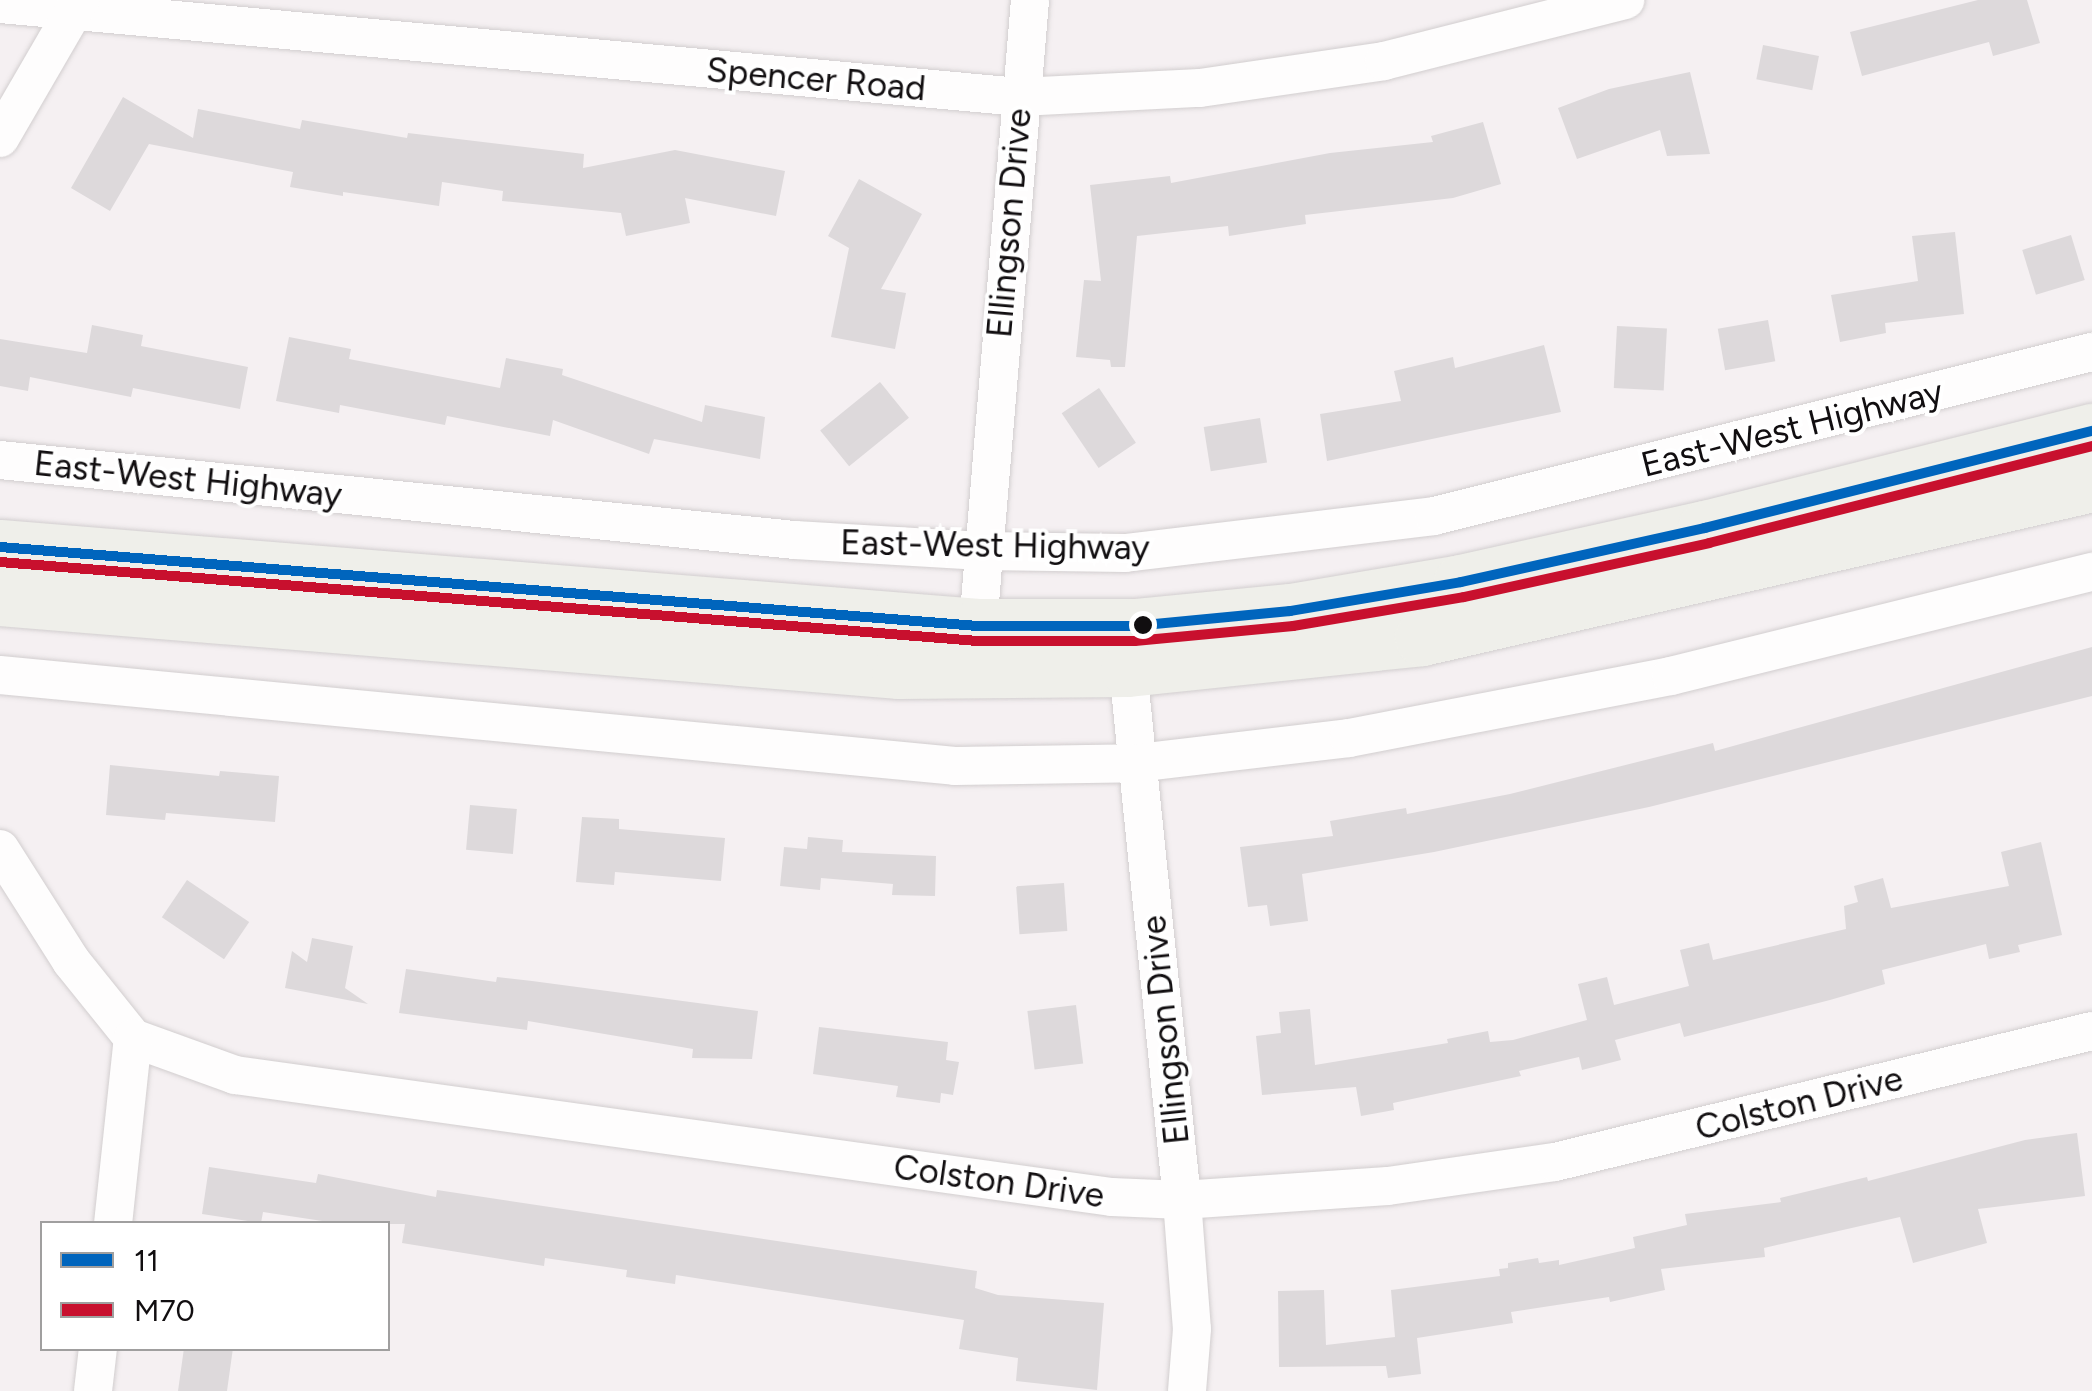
<!DOCTYPE html>
<html>
<head>
<meta charset="utf-8">
<style>
	body { margin:0 }
	#map { position:relative; width:2092px; height:1391px; overflow:hidden; background:#f5f0f2; font-family:Figtree,sans-serif }
	div>[style] { position:absolute }
	.building>* { inset:0; background:#ddd9db; transform-origin:0 0 }
	.roads { filter:drop-shadow(0 0 2px #d2cecf) drop-shadow(0 0 2px #d2cecf) }
	.minor>* { height:38px; margin:-19px; padding:0 19px; transform-origin:19px; border-radius:19px; background:#fefdfd }
	.primary>* { height:55px; margin:-27.5px; padding:0 27.5px; transform-origin:27.5px; border-radius:27.5px; background:#efefea }
	.bus-1>* { height:10px; margin:-5px; padding:0 5px; transform-origin:5px; border-radius:5px; background:#0065bd }
	.bus-2>* { height:10px; margin:-5px; padding:0 5px; transform-origin:5px; border-radius:5px; background:#c8102e }
	.dots>* { width:28px; height:28px; translate:-50% -50%; box-sizing:border-box; border:5px solid #fff; border-radius:50% }
	span { translate:-50% -50%; white-space:nowrap; text-align:center; line-height:1.15; -webkit-text-stroke:8px #fff; paint-order:stroke }
	.street-label { font-size:35px; color:#110e10 }
	.legend { position:absolute; left:40px; top:1221px; width:350px; height:130px; box-sizing:border-box; background:#fff; border:2px solid #a09f9f; margin:0; padding:12px 18px; list-style:none; font-size:30px; color:#110e10 }
	.legend li { display:flex; align-items:center; gap:20px; height:50px }
	.legend b { width:50px; border:2px solid #a09f9f }
</style>
</head>
<body>
<div id="map">
	<div class="building">
		<i style="clip-path:polygon(1978px 0,2027px 0,2040px 43px,1993px 56px,1989px 42px,1862px 76px,1850px 32px)"></i>
		<i style="left:1763px;top:45px;width:57px;height:35px;rotate:11deg"></i>
		<i style="clip-path:polygon(1690px 72px,1710px 154px,1667px 156px,1660px 130px,1577px 159px,1558px 108px,1609px 89px)"></i>
		<i style="clip-path:polygon(123px 97px,193px 138px,198px 109px,300px 129px,302px 120px,407px 138px,408px 133px,584px 154px,583px 168px,675px 150px,785px 171px,776px 216px,685px 198px,690px 223px,626px 236px,621px 213px,502px 201px,503px 191px,442px 182px,439px 206px,343px 192px,343px 196px,290px 187px,293px 172px,149px 144px,110px 211px,71px 188px)"></i>
		<i style="clip-path:polygon(1483px 122px,1501px 184px,1453px 198px,1305px 215px,1306px 224px,1229px 236px,1228px 226px,1137px 236px,1125px 367px,1111px 367px,1110px 360px,1076px 357px,1084px 280px,1101px 281px,1090px 185px,1170px 176px,1171px 183px,1330px 153px,1433px 142px,1431px 136px)"></i>
		<i style="clip-path:polygon(859px 179px,922px 214px,881px 289px,906px 293px,895px 349px,831px 337px,849px 248px,828px 236px)"></i>
		<i style="clip-path:polygon(1955px 232px,1964px 314px,1885px 323px,1886px 333px,1840px 342px,1831px 295px,1918px 281px,1912px 236px)"></i>
		<i style="left:2071px;top:235px;width:47px;height:51px;rotate:73deg"></i>
		<i style="left:1768px;top:320px;width:42px;height:51px;rotate:80deg"></i>
		<i style="clip-path:polygon(92px 325px,143px 335px,141px 346px,248px 367px,240px 409px,133px 388px,131px 397px,30px 377px,28px 391px,0 386px,0 339px,87px 353px)"></i>
		<i style="left:1617px;top:326px;width:50px;height:62px;rotate:3deg"></i>
		<i style="clip-path:polygon(289px 337px,351px 349px,349px 359px,500px 388px,506px 358px,563px 369px,562px 375px,702px 422px,705px 405px,765px 417px,760px 459px,654px 439px,649px 454px,553px 420px,550px 436px,447px 416px,445px 425px,340px 405px,339px 413px,276px 401px)"></i>
		<i style="clip-path:polygon(1544px 345px,1561px 412px,1327px 461px,1320px 414px,1401px 401px,1394px 371px,1453px 357px,1455px 368px)"></i>
		<i style="left:880px;top:382px;width:46px;height:77px;rotate:51deg"></i>
		<i style="left:1099px;top:388px;width:66px;height:45px;rotate:56deg"></i>
		<i style="left:1260px;top:418px;width:45px;height:57px;rotate:81deg"></i>
		<i style="clip-path:polygon(2092px 647px,2092px 696px,1649px 807px,1434px 852px,1302px 874px,1308px 921px,1270px 926px,1267px 905px,1248px 907px,1240px 847px,1333px 836px,1330px 821px,1406px 808px,1407px 814px,1510px 794px,1713px 743px,1715px 751px)"></i>
		<i style="clip-path:polygon(110px 765px,219px 776px,220px 771px,279px 776px,275px 822px,166px 813px,165px 820px,106px 815px)"></i>
		<i style="left:470px;top:805px;width:47px;height:45px;rotate:5deg"></i>
		<i style="clip-path:polygon(582px 817px,619px 819px,619px 829px,725px 838px,721px 881px,615px 872px,614px 885px,576px 882px)"></i>
		<i style="clip-path:polygon(808px 837px,843px 840px,842px 852px,936px 856px,935px 896px,892px 895px,893px 884px,821px 878px,820px 890px,780px 886px,784px 847px,807px 849px)"></i>
		<i style="clip-path:polygon(2041px 842px,2062px 935px,2018px 945px,2020px 952px,1989px 959px,1986px 944px,1882px 970px,1885px 984px,1830px 1000px,1684px 1037px,1680px 1023px,1615px 1040px,1621px 1060px,1582px 1070px,1579px 1057px,1519px 1071px,1521px 1076px,1393px 1103px,1394px 1110px,1361px 1116px,1356px 1087px,1262px 1095px,1256px 1036px,1281px 1033px,1279px 1012px,1310px 1009px,1315px 1065px,1448px 1043px,1447px 1039px,1488px 1031px,1490px 1042px,1513px 1040px,1587px 1020px,1578px 984px,1607px 977px,1614px 1005px,1689px 986px,1680px 950px,1709px 943px,1713px 960px,1846px 929px,1844px 906px,1858px 902px,1854px 886px,1883px 878px,1891px 908px,2009px 886px,2001px 852px)"></i>
		<i style="left:187px;top:880px;width:75px;height:45px;rotate:34deg"></i>
		<i style="left:1064px;top:883px;width:48px;height:48px;rotate:86deg"></i>
		<i style="clip-path:polygon(312px 938px,353px 946px,345px 988px,368px 1004px,285px 988px,292px 951px,307px 962px)"></i>
		<i style="clip-path:polygon(406px 969px,496px 982px,497px 977px,532px 981px,758px 1011px,752px 1059px,692px 1058px,693px 1049px,528px 1021px,527px 1030px,399px 1013px)"></i>
		<i style="left:1076px;top:1005px;width:59px;height:49px;rotate:83deg"></i>
		<i style="clip-path:polygon(819px 1027px,948px 1042px,946px 1060px,959px 1062px,953px 1095px,941px 1093px,940px 1103px,896px 1097px,898px 1086px,813px 1074px)"></i>
		<i style="clip-path:polygon(2077px 1133px,2085px 1196px,1978px 1209px,1987px 1243px,1913px 1263px,1900px 1217px,1764px 1248px,1765px 1257px,1661px 1269px,1665px 1290px,1610px 1302px,1609px 1297px,1511px 1312px,1513px 1323px,1417px 1338px,1421px 1374px,1388px 1378px,1386px 1366px,1279px 1367px,1278px 1291px,1324px 1290px,1326px 1345px,1395px 1337px,1391px 1290px,1500px 1276px,1499px 1269px,1508px 1268px,1508px 1263px,1538px 1258px,1539px 1263px,1559px 1260px,1559px 1265px,1635px 1248px,1633px 1237px,1687px 1225px,1685px 1214px,1781px 1202px,1780px 1198px,1867px 1177px,1868px 1181px,2025px 1140px)"></i>
		<i style="clip-path:polygon(209px 1167px,316px 1183px,318px 1174px,436px 1197px,437px 1190px,977px 1271px,975px 1288px,998px 1295px,1104px 1303px,1097px 1390px,1016px 1381px,1018px 1358px,959px 1349px,964px 1320px,676px 1275px,675px 1284px,626px 1277px,627px 1270px,545px 1258px,544px 1266px,402px 1243px,405px 1224px,342px 1224px,263px 1212px,261px 1223px,202px 1214px)"></i>
		<i style="clip-path:polygon(184px 1348px,233px 1348px,227px 1391px,178px 1391px)"></i>
	</div>
	<div class="roads">
		<div class="minor">
			<i style="left:0;top:4px;width:1024px;rotate:5.21deg"></i>
			<i style="left:1020px;top:97px;width:180px;rotate:-2.9deg"></i>
			<i style="left:1200px;top:88px;width:186px;rotate:-8.3deg"></i>
			<i style="left:1384px;top:61px;width:249px;rotate:-14.2deg"></i>
			<i style="left:0;top:138px;width:160px;rotate:-59.9deg"></i>
			<i style="left:0;top:460px;width:799px;rotate:5.75deg"></i>
			<i style="left:795px;top:540px;width:187px;rotate:3.4deg"></i>
			<i style="left:982px;top:551px;width:143px;rotate:0.8deg"></i>
			<i style="left:1125px;top:553px;width:311px;rotate:-6.8deg"></i>
			<i style="left:1434px;top:516px;width:678px;rotate:-14deg"></i>
			<i style="left:978px;top:626px;width:628px;rotate:-85.25deg"></i>
			<i style="left:1128px;top:669px;width:534px;rotate:84.19deg"></i>
			<i style="left:1182px;top:1200px;width:129px;rotate:85.6deg"></i>
			<i style="left:1192px;top:1329px;width:62px;rotate:94.6deg"></i>
			<i style="left:0;top:675px;width:959px;rotate:5.44deg"></i>
			<i style="left:955px;top:766px;width:182px;rotate:-0.9deg"></i>
			<i style="left:1137px;top:763px;width:213px;rotate:-6.7deg"></i>
			<i style="left:1349px;top:738px;width:328px;rotate:-10.9deg"></i>
			<i style="left:1671px;top:676px;width:434px;rotate:-13.9deg"></i>
			<i style="left:0;top:849px;width:133px;rotate:57.6deg"></i>
			<i style="left:71px;top:961px;width:99px;rotate:51.2deg"></i>
			<i style="left:133px;top:1038px;width:109px;rotate:19.9deg"></i>
			<i style="left:235px;top:1075px;width:885px;rotate:7.92deg"></i>
			<i style="left:1112px;top:1197px;width:70px;rotate:2.5deg"></i>
			<i style="left:1182px;top:1200px;width:206px;rotate:-3.9deg"></i>
			<i style="left:1388px;top:1186px;width:169px;rotate:-8.2deg"></i>
			<i style="left:1555px;top:1162px;width:553px;rotate:-13.71deg"></i>
			<i style="left:113px;top:1224px;width:187px;rotate:-83.9deg"></i>
			<i style="left:93px;top:1391px;width:43px;rotate:-83.4deg"></i>
		</div>
		<div class="primary">
			<i style="left:0;top:547px;width:981px;rotate:4.62deg"></i>
			<i style="left:978px;top:626px;width:156px"></i>
			<i style="left:1134px;top:626px;width:157px;rotate:-5.5deg"></i>
			<i style="left:1290px;top:611px;width:173px;rotate:-9.6deg"></i>
			<i style="left:1461px;top:582px;width:250px;rotate:-12.5deg"></i>
			<i style="left:1705px;top:528px;width:399px;rotate:-14.1deg"></i>
			<i style="left:0;top:598px;width:902px;rotate:4.64deg"></i>
			<i style="left:899px;top:671px;width:229px;rotate:-0.5deg"></i>
			<i style="left:1128px;top:669px;width:296px;rotate:-6deg"></i>
			<i style="left:1422px;top:638px;width:687px;rotate:-12.94deg"></i>
		</div>
	</div>
	<div class="bus-1">
		<i style="left:0;top:547px;width:981px;rotate:4.62deg"></i>
		<i style="left:978px;top:626px;width:156px"></i>
		<i style="left:1134px;top:626px;width:157px;rotate:-5.5deg"></i>
		<i style="left:1290px;top:611px;width:173px;rotate:-9.6deg"></i>
		<i style="left:1461px;top:582px;width:250px;rotate:-12.5deg"></i>
		<i style="left:1705px;top:528px;width:399px;rotate:-14.1deg"></i>
	</div>
	<div class="bus-2">
		<i style="left:0;top:562px;width:980px;rotate:4.62deg"></i>
		<i style="left:977px;top:641px;width:158px"></i>
		<i style="left:1135px;top:641px;width:159px;rotate:-5.4deg"></i>
		<i style="left:1293px;top:626px;width:173px;rotate:-9.6deg"></i>
		<i style="left:1464px;top:597px;width:251px;rotate:-12.4deg"></i>
		<i style="left:1709px;top:543px;width:395px;rotate:-14.2deg"></i>
	</div>
	<div class="dots">
		<i style="left:1143px;top:625px;background:#110e10"></i>
	</div>
	<div class="street-label">
		<span style="left:816px;top:79px;rotate:5deg">Spencer Road</span>
		<span style="left:1009px;top:223px;rotate:-85deg">Ellingson Drive</span>
		<span style="left:1792px;top:428px;rotate:-14deg">East-West Highway</span>
		<span style="left:188px;top:479px;rotate:6deg">East-West Highway</span>
		<span style="left:995px;top:545px;rotate:1deg">East-West Highway</span>
		<span style="left:1165px;top:1030px;rotate:-96deg">Ellingson Drive</span>
		<span style="left:1799px;top:1103px;rotate:-14deg">Colston Drive</span>
		<span style="left:999px;top:1181px;rotate:8deg">Colston Drive</span>
	</div>
	<ul class="legend">
	<li><b style="height:12px;background:#0065bd"></b>11</li>
	<li><b style="height:12px;background:#c8102e"></b>M70</li>
	</ul>
</div>
</body>
</html>
